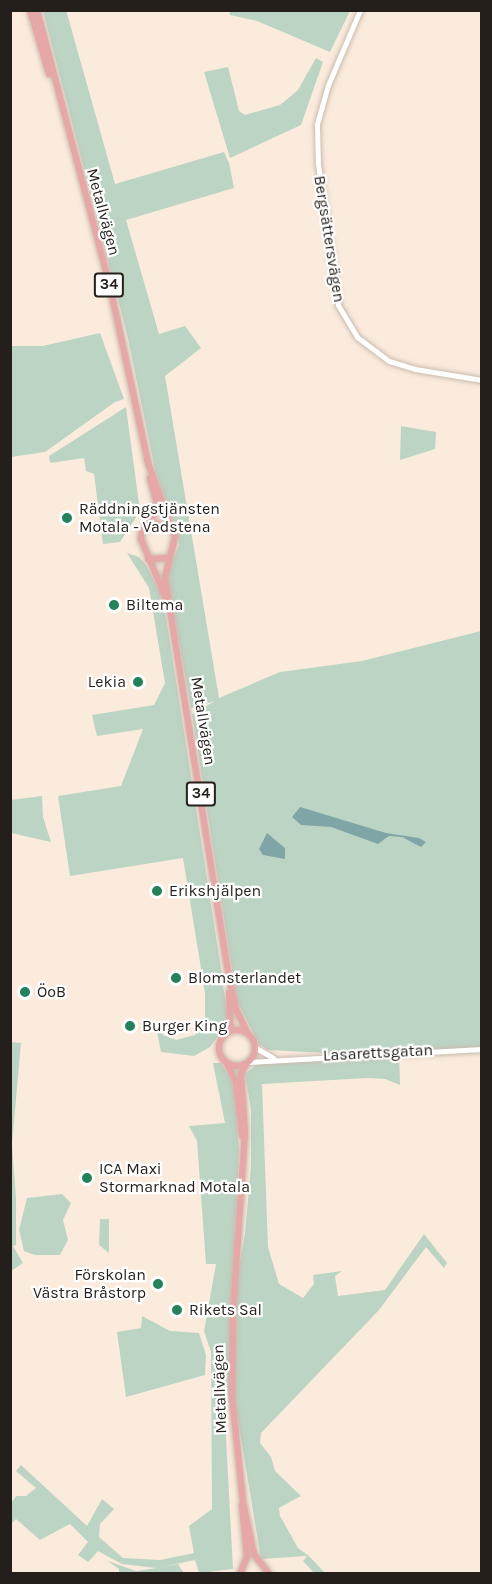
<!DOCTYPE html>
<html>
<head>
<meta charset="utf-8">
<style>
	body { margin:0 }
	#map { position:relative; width:492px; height:1584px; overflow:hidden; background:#fbebdd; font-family:Karla,sans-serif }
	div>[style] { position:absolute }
	.green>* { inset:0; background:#bcd4c4 }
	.water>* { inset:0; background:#80a5a7 }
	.roads { filter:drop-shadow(0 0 2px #cabbae) drop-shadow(0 0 2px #cabbae) }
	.minor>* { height:5px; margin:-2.5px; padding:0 2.5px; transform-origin:2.5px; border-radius:2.5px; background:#fff }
	.major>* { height:6px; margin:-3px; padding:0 3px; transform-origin:3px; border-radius:3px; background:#e7a7a6 }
	.major>.ring { margin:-3px; padding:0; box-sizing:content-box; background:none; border:6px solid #e7a7a6; border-radius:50% }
	.dots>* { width:16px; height:16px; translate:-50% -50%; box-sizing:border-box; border:3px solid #fff; border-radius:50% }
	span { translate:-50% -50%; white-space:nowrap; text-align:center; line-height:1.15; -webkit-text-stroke:4.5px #fff; paint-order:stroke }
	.shield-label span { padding:2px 4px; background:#fff; border:2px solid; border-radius:4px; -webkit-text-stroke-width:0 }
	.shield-label { font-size:15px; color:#241f1a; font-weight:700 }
	.street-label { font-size:16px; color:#241f1a }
	.poi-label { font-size:16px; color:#241f1a }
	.left { translate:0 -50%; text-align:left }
	.right { translate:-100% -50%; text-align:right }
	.frame { position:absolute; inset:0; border:12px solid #241f1a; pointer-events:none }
</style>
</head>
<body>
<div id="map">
	<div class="green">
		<i style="clip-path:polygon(66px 10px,115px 184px,224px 152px,229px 163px,234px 188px,126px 220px,159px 334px,185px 326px,201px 348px,165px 376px,219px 698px,280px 672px,362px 661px,481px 631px,482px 1049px,399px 1052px,400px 1085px,385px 1079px,367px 1078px,262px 1084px,268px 1247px,279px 1284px,303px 1298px,314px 1284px,313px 1275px,342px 1271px,335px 1276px,338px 1296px,385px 1290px,424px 1234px,447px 1263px,444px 1268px,426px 1247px,379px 1310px,261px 1433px,260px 1443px,271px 1457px,275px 1471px,301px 1496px,279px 1508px,280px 1516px,298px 1548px,309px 1556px,325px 1573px,314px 1573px,303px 1561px,307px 1556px,261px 1559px,231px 1378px,225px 1419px,233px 1569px,199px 1573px,195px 1560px,161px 1567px,178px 1564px,184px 1573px,119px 1573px,119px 1569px,108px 1561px,136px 1571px,156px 1568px,122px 1564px,98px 1551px,88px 1562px,78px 1555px,88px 1542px,70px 1524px,40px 1540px,16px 1519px,11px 1524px,11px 1504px,16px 1496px,26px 1496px,36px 1488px,16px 1471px,21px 1465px,87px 1526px,102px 1499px,114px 1509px,100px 1524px,99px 1537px,123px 1558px,160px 1560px,194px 1553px,189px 1526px,212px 1509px,211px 1352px,204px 1331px,216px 1264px,206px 1264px,197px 1141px,189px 1126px,225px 1123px,213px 1063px,221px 1063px,234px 1084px,239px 1149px,232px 1308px,245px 1234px,251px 1166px,251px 1109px,245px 1074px,259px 1063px,345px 1054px,268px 1050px,259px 1044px,237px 1001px,192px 714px,215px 701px,191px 708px,167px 575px,179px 545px,178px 534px,156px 474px,127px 334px,43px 11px)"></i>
		<i style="clip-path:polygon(229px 11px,229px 10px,350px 11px,330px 52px,257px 21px,230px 15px)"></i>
		<i style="clip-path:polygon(316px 58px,323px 62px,301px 125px,230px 158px,204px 72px,228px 67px,239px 111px,245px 115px,280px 105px,298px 90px)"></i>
		<i style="clip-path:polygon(100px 333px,124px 399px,115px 402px,45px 452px,11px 457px,11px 346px,43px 346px)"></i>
		<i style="clip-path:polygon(126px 407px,140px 511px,120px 542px,103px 544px,94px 474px,86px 471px,84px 458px,50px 463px,49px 456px)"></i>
		<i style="clip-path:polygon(401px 426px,436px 432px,435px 449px,400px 460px)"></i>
		<i style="clip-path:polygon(127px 553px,139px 557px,146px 565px,160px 592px,166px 617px,220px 962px,228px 1022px,210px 1047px,194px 1056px,161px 1052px,156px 1027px,162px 1026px,163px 1035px,176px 1040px,195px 1035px,205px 1020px,205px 993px,183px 858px,70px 876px,58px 796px,121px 786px,143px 729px,97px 736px,92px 715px,154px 705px,165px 683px,149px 588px)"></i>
		<i style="clip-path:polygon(42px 796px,43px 817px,51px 842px,11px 833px,11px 800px)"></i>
		<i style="clip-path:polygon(11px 1042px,21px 1043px,12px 1144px,16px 1198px,16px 1245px,13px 1246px,23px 1263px,11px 1271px)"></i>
		<i style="clip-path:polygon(62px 1194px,71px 1203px,63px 1220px,68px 1240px,60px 1255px,35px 1255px,24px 1251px,19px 1230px,27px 1198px)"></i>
		<i style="clip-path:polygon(100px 1219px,109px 1219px,109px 1253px,99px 1245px)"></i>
		<i style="clip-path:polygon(142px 1316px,170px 1331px,199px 1333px,206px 1355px,205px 1375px,126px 1397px,117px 1332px,141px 1328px)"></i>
	</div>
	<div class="water">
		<i style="clip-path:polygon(300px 807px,386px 833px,419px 838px,426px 842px,421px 847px,402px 837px,389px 836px,378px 844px,331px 827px,301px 825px,292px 817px)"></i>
		<i style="clip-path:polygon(267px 833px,285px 848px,285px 859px,263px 855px,259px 849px)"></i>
	</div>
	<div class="roads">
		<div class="minor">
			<i style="left:360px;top:10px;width:82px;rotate:113.1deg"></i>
			<i style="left:328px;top:85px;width:41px;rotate:105.8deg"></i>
			<i style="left:317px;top:124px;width:40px;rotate:88.6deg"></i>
			<i style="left:318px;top:164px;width:142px;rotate:81.9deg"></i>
			<i style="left:338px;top:305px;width:37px;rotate:59deg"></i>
			<i style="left:357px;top:337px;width:40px;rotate:37deg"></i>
			<i style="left:389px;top:361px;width:27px;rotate:17deg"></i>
			<i style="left:415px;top:369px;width:68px;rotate:9.3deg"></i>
			<i style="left:256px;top:1048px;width:20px;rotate:30deg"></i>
			<i style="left:248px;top:1062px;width:234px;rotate:-3.2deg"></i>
		</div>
		<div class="major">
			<i style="left:30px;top:10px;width:67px;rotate:73.5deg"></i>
			<i style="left:37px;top:10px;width:291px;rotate:75.2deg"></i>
			<i style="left:111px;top:291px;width:175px;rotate:77.8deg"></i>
			<i style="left:147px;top:460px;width:82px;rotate:70deg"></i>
			<i style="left:175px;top:537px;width:42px;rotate:103.7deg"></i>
			<i style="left:165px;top:578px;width:393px;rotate:80.9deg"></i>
			<i style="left:227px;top:966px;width:44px;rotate:78.2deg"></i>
			<i style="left:236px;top:1009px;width:25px;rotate:64deg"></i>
			<i style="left:150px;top:478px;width:27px;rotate:75deg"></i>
			<i style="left:157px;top:504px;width:20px;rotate:108deg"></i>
			<i style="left:148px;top:559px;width:21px;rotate:-3deg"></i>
			<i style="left:169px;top:606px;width:73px;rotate:-112.7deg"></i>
			<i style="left:141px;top:539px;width:8px;rotate:-83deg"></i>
			<i style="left:142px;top:531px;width:12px;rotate:-42deg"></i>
			<i style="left:151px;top:523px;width:21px;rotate:11deg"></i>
			<i style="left:229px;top:993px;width:38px;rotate:88deg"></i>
			<i class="ring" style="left:219px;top:1030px;width:30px;height:30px"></i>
			<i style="left:226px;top:1062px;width:22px;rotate:63deg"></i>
			<i style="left:236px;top:1082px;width:54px;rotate:83.7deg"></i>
			<i style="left:246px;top:1064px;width:11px;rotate:117deg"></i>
			<i style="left:241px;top:1074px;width:58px;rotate:86.1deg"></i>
			<i style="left:245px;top:1132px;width:181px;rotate:93.8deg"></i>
			<i style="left:233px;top:1313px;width:84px;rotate:90.7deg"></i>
			<i style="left:232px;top:1397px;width:106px;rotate:84deg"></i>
			<i style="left:243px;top:1502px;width:53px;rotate:78.1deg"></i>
			<i style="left:254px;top:1554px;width:25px;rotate:53deg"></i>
			<i style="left:240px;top:1574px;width:18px;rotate:-68deg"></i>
			<i style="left:247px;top:1557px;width:52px;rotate:-95.5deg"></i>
		</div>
	</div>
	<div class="dots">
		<i style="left:67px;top:518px;background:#238259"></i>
		<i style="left:114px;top:605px;background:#238259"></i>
		<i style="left:138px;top:682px;background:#238259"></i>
		<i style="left:157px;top:891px;background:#238259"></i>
		<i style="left:176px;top:978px;background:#238259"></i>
		<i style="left:25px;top:992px;background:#238259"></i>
		<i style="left:130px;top:1026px;background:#238259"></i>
		<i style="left:87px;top:1178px;background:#238259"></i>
		<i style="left:158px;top:1284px;background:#238259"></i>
		<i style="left:177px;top:1310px;background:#238259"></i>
	</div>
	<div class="shield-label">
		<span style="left:109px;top:285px">34</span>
		<span style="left:201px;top:794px">34</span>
	</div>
	<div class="street-label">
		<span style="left:103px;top:212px;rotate:75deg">Metallvägen</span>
		<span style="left:329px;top:239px;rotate:81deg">Bergsättersvägen</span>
		<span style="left:203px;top:721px;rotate:81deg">Metallvägen</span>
		<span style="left:378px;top:1053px;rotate:-3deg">Lasarettsgatan</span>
		<span style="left:220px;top:1389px;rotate:-92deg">Metallvägen</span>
	</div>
	<div class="poi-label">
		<span class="left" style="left:79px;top:518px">Räddningstjänsten<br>Motala - Vadstena</span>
		<span class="left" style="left:126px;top:605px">Biltema</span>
		<span class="right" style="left:126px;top:682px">Lekia</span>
		<span class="left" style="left:169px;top:891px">Erikshjälpen</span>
		<span class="left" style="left:188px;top:978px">Blomsterlandet</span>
		<span class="left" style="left:37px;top:992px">ÖoB</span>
		<span class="left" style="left:142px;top:1026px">Burger King</span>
		<span class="left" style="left:99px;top:1178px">ICA Maxi<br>Stormarknad Motala</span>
		<span class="right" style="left:146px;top:1284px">Förskolan<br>Västra Bråstorp</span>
		<span class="left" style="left:189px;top:1310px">Rikets Sal</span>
	</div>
	<div class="frame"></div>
</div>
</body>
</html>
